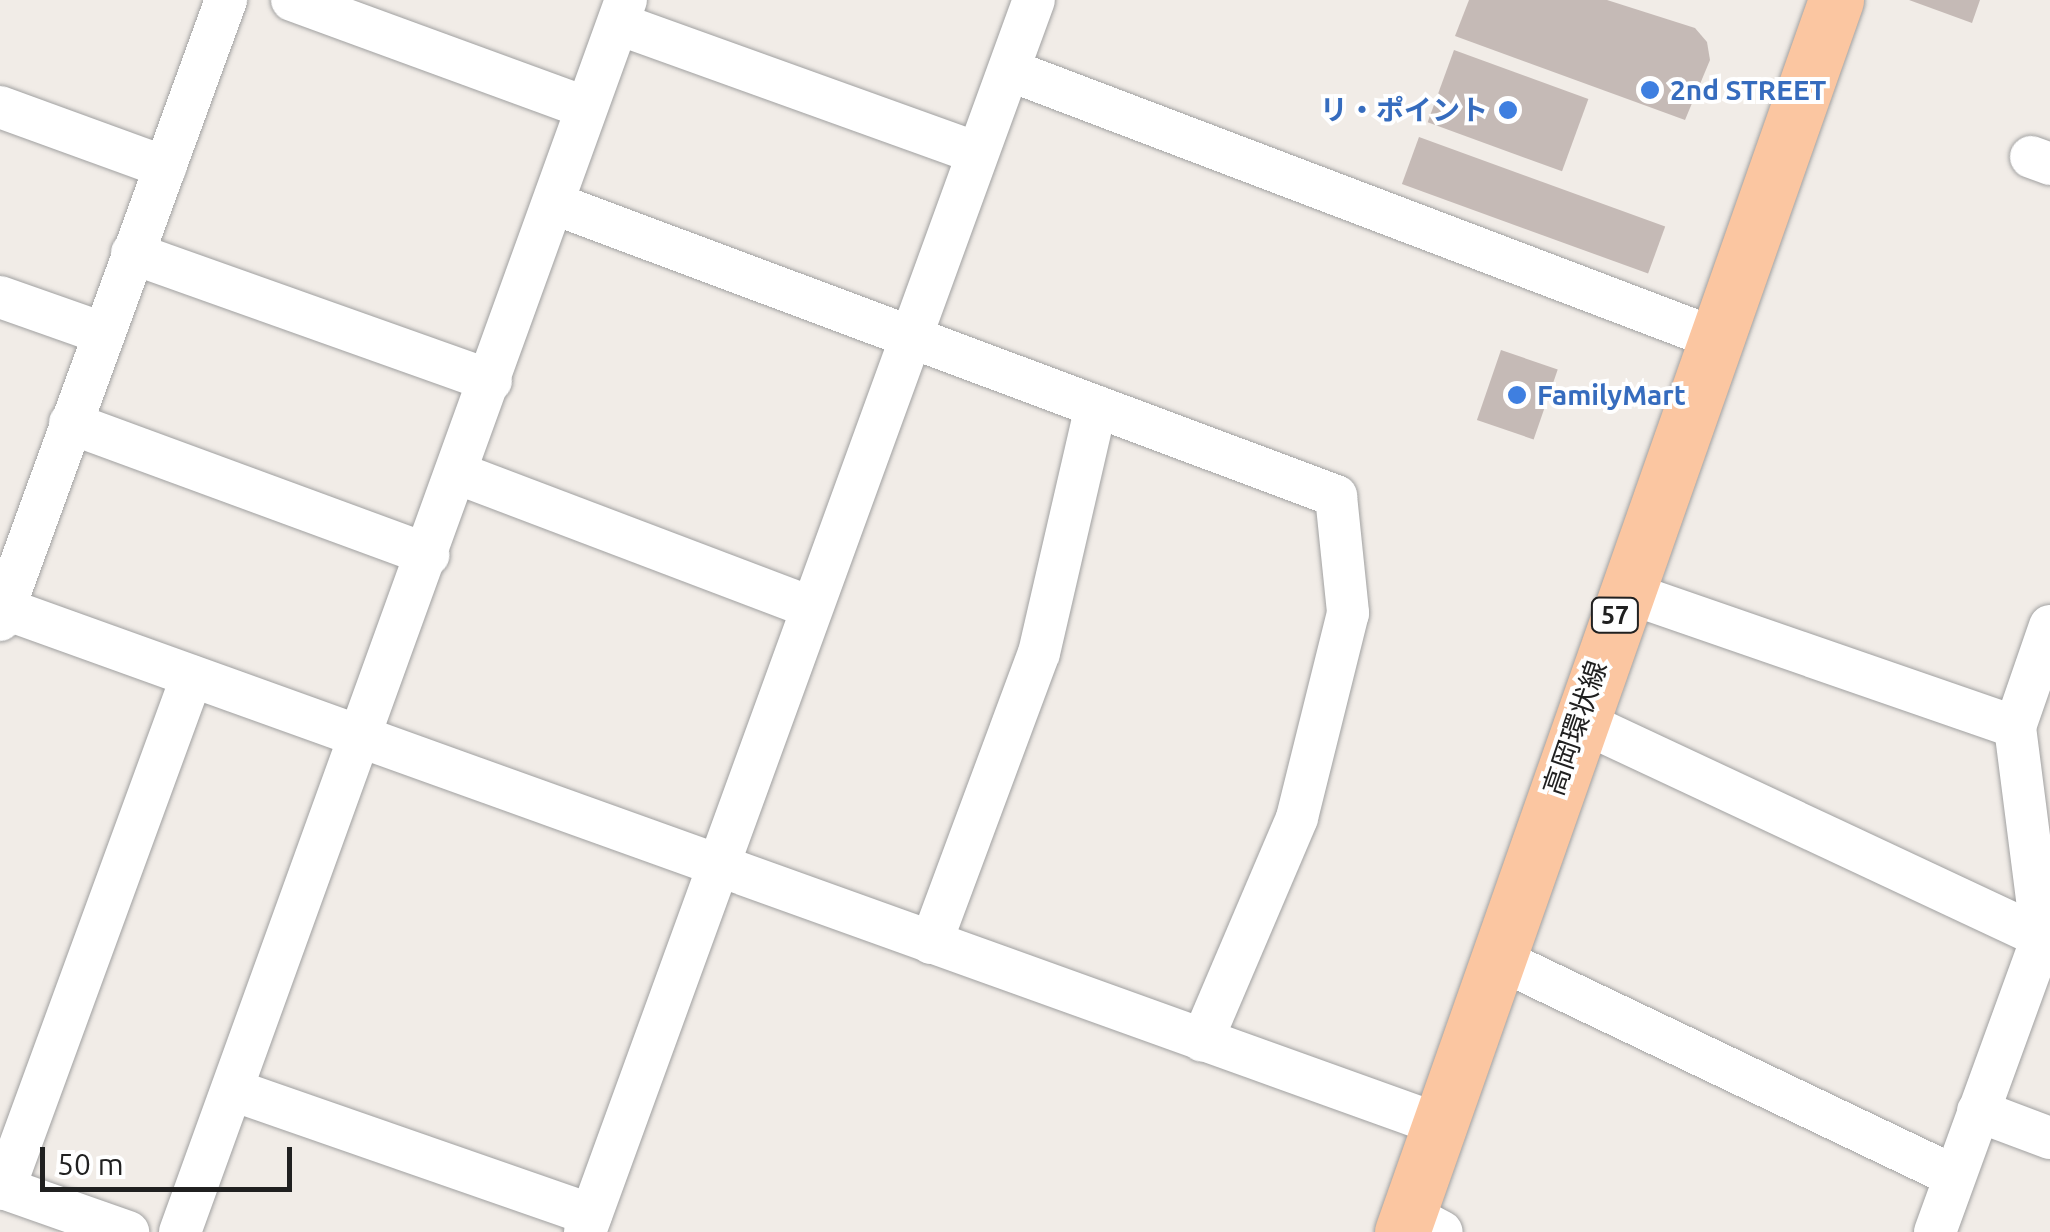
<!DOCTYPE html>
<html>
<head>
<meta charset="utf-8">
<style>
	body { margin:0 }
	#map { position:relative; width:2050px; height:1232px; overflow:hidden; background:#f1ece7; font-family:Ubuntu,"Noto Sans JP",sans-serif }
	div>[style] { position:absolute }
	.building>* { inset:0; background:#c5bab6; transform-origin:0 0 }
	.roads { filter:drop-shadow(0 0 2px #a1a1a1) drop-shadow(0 0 2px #a1a1a1) }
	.minor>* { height:42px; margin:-21px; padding:0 21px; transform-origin:21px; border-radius:21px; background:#fff }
	.major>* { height:55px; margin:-27.5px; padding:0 27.5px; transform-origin:27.5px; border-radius:27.5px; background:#fbc6a1 }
	.dots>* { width:28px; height:28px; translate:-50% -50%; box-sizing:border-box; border:5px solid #fff; border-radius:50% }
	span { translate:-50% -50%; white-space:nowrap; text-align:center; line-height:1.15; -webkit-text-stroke:8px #fff; paint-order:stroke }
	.shield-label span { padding:2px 8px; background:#fff; border:2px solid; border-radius:8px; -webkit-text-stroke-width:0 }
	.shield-label { font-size:25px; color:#202020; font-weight:700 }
	.shop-label { font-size:28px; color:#366cbe; font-weight:700 }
	.left { translate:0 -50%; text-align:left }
	.right { translate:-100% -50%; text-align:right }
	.street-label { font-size:28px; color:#202020 }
	.scale { position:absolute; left:40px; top:1147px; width:252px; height:45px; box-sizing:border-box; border:5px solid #202020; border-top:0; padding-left:12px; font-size:30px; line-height:35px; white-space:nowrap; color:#202020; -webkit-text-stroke:8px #fff; paint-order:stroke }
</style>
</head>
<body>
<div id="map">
	<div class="building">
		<i style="clip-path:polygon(1469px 0,1607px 0,1695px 28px,1707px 42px,1710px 60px,1685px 120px,1455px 36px)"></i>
		<i style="clip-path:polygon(1909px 0,1980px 0,1972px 23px)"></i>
		<i style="left:1454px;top:50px;width:143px;height:77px;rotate:20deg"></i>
		<i style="left:1419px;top:137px;width:262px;height:50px;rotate:20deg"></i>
		<i style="left:1501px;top:350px;width:60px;height:74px;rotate:19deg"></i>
	</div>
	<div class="roads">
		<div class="minor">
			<i style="left:292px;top:0;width:312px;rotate:20.1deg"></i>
			<i style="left:619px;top:24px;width:378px;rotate:19.8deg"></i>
			<i style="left:1009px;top:70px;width:754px;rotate:20.81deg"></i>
			<i style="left:0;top:107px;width:176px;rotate:20deg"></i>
			<i style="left:2031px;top:157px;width:20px;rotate:20deg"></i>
			<i style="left:555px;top:204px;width:834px;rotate:20.5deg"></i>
			<i style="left:1336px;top:496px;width:118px;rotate:84.1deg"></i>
			<i style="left:1348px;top:613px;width:211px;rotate:104deg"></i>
			<i style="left:1297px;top:818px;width:242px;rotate:113.1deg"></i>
			<i style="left:132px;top:253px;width:381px;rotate:19.6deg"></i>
			<i style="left:0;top:297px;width:108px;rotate:19.4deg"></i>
			<i style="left:70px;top:423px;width:382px;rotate:20.2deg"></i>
			<i style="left:457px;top:473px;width:378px;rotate:20.8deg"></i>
			<i style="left:1623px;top:591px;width:415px;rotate:19.1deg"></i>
			<i style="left:0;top:607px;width:1530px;rotate:19.78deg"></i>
			<i style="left:0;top:620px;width:660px;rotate:-69.97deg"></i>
			<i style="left:1578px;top:720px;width:521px;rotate:25.09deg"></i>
			<i style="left:931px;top:943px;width:309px;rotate:-69.6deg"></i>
			<i style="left:1039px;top:653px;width:253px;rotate:-77deg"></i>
			<i style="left:1495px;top:957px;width:509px;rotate:25.51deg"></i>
			<i style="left:233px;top:1090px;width:379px;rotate:19.2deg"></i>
			<i style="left:1978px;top:1111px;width:77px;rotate:20.6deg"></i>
			<i style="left:0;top:1187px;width:136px;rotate:19.4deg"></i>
			<i style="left:4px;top:1189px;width:546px;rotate:-69.87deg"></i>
			<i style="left:1408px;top:1214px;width:38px;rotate:28deg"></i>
			<i style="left:180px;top:1232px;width:1310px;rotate:-70.1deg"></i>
			<i style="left:585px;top:1232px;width:1311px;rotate:-69.98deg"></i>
			<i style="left:1935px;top:1232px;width:313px;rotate:-70deg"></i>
			<i style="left:2042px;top:938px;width:213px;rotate:-97.3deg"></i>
			<i style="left:2015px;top:727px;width:107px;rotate:-70.9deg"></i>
		</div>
		<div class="major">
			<i style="left:1402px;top:1232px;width:1306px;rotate:-70.59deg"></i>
		</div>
	</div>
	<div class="dots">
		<i style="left:1650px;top:90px;background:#3f7fe0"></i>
		<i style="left:1508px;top:110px;background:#3f7fe0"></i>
		<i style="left:1517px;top:395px;background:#3f7fe0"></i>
	</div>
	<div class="shield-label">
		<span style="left:1615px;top:615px">57</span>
	</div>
	<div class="shop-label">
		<span class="left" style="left:1670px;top:90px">2nd STREET</span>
		<span class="right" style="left:1488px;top:110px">リ・ポイント</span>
		<span class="left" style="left:1537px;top:395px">FamilyMart</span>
	</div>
	<div class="street-label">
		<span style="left:1575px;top:728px;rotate:-71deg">高岡環状線</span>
	</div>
	<div class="scale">50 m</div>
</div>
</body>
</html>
